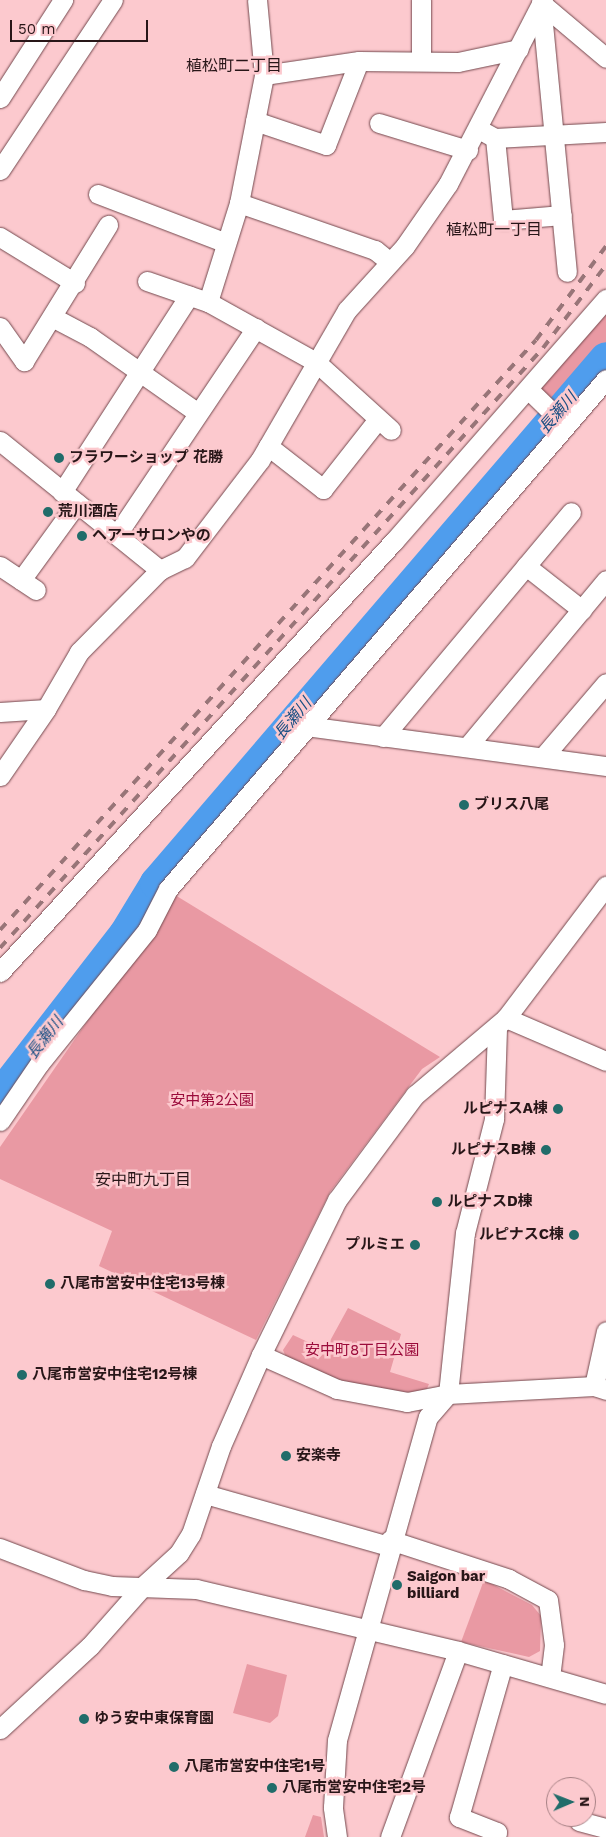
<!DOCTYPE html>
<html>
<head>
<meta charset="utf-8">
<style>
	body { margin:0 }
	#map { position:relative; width:606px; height:1837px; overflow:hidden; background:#fcc9ce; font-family:"Work Sans","Noto Sans JP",sans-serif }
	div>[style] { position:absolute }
	.green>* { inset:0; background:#e999a3 }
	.river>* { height:32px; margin:-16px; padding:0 16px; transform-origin:16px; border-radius:16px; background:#4f9ded }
	.roads { filter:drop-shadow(0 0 1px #73494e) drop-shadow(0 0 1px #73494e) }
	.minor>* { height:19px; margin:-9.5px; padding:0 9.5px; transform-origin:9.5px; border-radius:9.5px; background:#fff }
	.rail>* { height:4px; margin-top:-2px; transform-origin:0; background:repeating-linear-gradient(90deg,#987578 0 9px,transparent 0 18px) }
	.dots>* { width:14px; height:14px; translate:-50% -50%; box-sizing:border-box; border:2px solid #fcc9ce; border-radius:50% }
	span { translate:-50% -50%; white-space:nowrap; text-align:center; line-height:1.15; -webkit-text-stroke:5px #fcc9ce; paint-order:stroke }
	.poi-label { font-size:15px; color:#281618; font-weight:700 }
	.left { translate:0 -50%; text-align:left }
	.right { translate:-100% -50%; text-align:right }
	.park-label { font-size:15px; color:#9b0b3b }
	.neighbourhood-label { font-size:16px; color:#281618 }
	.water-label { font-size:16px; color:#194f83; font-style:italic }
	.north { position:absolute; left:546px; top:1777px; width:50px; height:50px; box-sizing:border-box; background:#fcc9ce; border:1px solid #a78185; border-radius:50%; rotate:89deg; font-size:14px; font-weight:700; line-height:20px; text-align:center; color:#281618 }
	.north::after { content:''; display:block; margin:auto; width:18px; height:22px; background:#216c6a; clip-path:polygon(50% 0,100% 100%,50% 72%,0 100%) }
	.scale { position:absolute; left:10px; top:20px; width:138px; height:22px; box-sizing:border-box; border:2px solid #281618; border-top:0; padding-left:6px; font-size:15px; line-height:18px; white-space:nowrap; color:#281618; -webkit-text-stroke:4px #fcc9ce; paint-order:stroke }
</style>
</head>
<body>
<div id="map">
	<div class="green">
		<i style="clip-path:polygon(606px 312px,606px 349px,555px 405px,544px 397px,541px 388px)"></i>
		<i style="clip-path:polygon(175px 895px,440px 1057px,422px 1069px,330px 1192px,256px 1340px,99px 1266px,112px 1231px,0 1179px,0 1147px)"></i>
		<i style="clip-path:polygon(348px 1308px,401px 1334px,390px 1372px,429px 1384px,426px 1391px,417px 1396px,343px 1381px,287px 1360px,283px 1350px,293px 1335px,325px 1350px)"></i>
		<i style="clip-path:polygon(484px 1580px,532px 1605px,541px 1616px,540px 1651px,529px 1657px,461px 1642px)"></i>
		<i style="clip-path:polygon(247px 1664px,287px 1675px,278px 1716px,270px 1723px,233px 1713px)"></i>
		<i style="clip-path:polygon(313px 1815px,321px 1817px,324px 1837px,305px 1837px)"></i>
	</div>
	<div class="river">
		<i style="left:0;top:1095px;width:204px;rotate:-52.2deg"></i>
		<i style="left:125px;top:934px;width:60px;rotate:-58.7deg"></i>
		<i style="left:156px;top:883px;width:691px;rotate:-49.4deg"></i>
	</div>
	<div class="roads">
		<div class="minor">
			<i style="left:541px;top:3px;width:270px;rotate:84.5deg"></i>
			<i style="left:541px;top:3px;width:85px;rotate:40.2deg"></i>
			<i style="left:421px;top:61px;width:61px;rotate:-90deg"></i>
			<i style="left:264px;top:75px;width:96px;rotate:-8.4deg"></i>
			<i style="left:359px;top:61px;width:99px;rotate:0.6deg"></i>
			<i style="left:458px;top:62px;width:62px;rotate:-12deg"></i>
			<i style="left:0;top:98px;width:117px;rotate:-57.3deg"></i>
			<i style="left:255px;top:121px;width:75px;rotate:18.7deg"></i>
			<i style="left:326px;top:145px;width:90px;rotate:-68.6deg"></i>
			<i style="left:379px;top:123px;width:93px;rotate:16.9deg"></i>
			<i style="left:484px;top:132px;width:13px;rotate:29deg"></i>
			<i style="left:495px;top:138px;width:111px;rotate:-3.1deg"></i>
			<i style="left:495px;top:138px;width:82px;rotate:84.4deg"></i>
			<i style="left:503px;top:220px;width:59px;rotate:-4.8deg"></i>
			<i style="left:0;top:170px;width:204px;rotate:-56.4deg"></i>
			<i style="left:98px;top:194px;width:135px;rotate:20.9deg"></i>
			<i style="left:239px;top:203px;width:144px;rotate:19.1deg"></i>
			<i style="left:375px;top:250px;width:19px;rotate:39deg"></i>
			<i style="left:0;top:237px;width:88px;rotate:31.5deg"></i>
			<i style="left:147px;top:281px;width:65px;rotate:19deg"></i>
			<i style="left:208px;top:302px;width:124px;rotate:29.1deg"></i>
			<i style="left:316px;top:362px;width:101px;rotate:42.2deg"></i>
			<i style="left:208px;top:302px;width:104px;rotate:-72.6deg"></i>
			<i style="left:239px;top:203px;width:130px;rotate:-78.9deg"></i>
			<i style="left:264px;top:75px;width:75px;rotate:-95.3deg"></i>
			<i style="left:54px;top:318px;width:41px;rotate:27.8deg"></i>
			<i style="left:90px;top:337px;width:132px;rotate:35.1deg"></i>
			<i style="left:0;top:327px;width:42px;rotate:54.8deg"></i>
			<i style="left:24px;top:361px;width:160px;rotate:-58.3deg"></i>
			<i style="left:529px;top:390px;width:50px;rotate:44.2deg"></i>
			<i style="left:0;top:441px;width:206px;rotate:38.9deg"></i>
			<i style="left:268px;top:446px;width:70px;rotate:38deg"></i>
			<i style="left:323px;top:489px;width:89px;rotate:-51.8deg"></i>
			<i style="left:62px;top:492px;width:234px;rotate:-57.1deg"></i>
			<i style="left:118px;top:533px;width:247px;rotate:-56.1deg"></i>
			<i style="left:0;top:566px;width:43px;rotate:33.7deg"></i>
			<i style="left:526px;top:566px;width:71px;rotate:38.2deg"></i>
			<i style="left:21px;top:580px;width:95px;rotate:-54deg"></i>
			<i style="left:0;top:712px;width:46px;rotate:-3.7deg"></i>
			<i style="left:46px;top:709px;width:66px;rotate:-59.9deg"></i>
			<i style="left:79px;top:652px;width:115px;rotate:-45.4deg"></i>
			<i style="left:160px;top:570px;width:28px;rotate:-26deg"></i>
			<i style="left:185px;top:558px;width:123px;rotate:-52.6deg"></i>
			<i style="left:260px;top:460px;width:173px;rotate:-59.9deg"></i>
			<i style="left:347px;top:310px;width:86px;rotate:-47.8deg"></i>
			<i style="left:405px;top:246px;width:75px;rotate:-55.3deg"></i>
			<i style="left:448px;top:184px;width:207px;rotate:-62.7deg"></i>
			<i style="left:306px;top:726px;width:303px;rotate:7.6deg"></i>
			<i style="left:383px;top:737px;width:293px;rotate:-50.1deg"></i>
			<i style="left:467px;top:747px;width:217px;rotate:-50.2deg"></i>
			<i style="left:543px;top:757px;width:97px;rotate:-49.6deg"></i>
			<i style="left:0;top:776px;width:81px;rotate:-55.5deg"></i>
			<i style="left:0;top:972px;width:584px;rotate:-47.57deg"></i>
			<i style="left:394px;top:541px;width:322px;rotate:-48.8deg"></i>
			<i style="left:506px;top:1018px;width:109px;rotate:23.3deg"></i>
			<i style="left:0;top:1121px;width:69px;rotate:-55.6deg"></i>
			<i style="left:39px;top:1064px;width:172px;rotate:-51.1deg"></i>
			<i style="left:147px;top:930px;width:46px;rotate:-62.9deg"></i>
			<i style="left:168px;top:889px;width:672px;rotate:-49.34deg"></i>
			<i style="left:261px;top:1355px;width:83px;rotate:24.1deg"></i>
			<i style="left:337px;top:1389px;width:71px;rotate:10.5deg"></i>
			<i style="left:407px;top:1402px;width:42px;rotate:-11deg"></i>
			<i style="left:448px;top:1394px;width:162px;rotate:-84deg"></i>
			<i style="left:465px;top:1233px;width:118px;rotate:-75.7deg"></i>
			<i style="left:494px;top:1119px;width:90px;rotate:-88.1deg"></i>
			<i style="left:594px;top:1386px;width:56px;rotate:-77.7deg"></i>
			<i style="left:205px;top:1494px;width:191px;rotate:15.8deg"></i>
			<i style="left:390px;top:1540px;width:125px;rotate:18.1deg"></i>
			<i style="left:509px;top:1579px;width:44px;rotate:28.3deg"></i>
			<i style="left:548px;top:1600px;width:45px;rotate:82.4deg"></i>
			<i style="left:554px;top:1645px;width:32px;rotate:97deg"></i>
			<i style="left:0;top:1548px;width:90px;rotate:20.9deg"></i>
			<i style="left:84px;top:1580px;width:29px;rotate:12deg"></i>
			<i style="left:112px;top:1586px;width:84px;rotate:2deg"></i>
			<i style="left:196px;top:1589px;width:269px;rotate:13.3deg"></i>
			<i style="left:458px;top:1651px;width:154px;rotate:16.2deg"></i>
			<i style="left:0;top:1729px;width:122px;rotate:-42.7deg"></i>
			<i style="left:90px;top:1646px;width:80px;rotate:-48.5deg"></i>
			<i style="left:143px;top:1586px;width:49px;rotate:-42.5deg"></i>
			<i style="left:179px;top:1553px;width:22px;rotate:-58deg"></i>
			<i style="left:191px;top:1534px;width:93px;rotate:-71.2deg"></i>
			<i style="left:221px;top:1446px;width:99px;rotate:-66.3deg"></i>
			<i style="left:261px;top:1355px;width:173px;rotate:-63.9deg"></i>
			<i style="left:337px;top:1200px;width:131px;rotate:-53.4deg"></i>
			<i style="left:415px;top:1095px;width:119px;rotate:-40.2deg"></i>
			<i style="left:506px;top:1018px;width:166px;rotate:-52.9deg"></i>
			<i style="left:579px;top:1821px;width:28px;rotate:15deg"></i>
			<i style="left:337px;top:1837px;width:30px;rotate:-98deg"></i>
			<i style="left:333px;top:1807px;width:67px;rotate:-86.6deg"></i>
			<i style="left:337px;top:1740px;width:336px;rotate:-74.3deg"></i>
			<i style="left:428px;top:1417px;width:30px;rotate:-49deg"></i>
			<i style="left:448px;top:1394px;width:146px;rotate:-3.1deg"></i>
			<i style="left:594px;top:1386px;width:13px;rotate:18deg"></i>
			<i style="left:390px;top:1837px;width:198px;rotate:-69.9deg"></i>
			<i style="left:496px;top:1837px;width:5px;rotate:-79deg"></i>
			<i style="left:497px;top:1832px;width:41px;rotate:-158.5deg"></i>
			<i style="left:459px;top:1817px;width:159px;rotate:-74deg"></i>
		</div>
	</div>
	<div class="rail">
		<i style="left:0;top:930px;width:797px;rotate:-47.75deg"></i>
		<i style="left:536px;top:340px;width:117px;rotate:-53.3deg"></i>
		<i style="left:0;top:948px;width:809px;rotate:-47.85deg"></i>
		<i style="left:543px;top:348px;width:104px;rotate:-52.8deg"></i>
	</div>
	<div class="dots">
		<i style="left:59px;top:458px;background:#216c6a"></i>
		<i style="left:48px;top:512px;background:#216c6a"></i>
		<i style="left:82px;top:536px;background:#216c6a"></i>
		<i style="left:464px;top:805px;background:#216c6a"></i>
		<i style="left:558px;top:1109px;background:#216c6a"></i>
		<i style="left:546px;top:1150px;background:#216c6a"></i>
		<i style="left:437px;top:1202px;background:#216c6a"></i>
		<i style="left:574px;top:1235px;background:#216c6a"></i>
		<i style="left:415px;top:1245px;background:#216c6a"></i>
		<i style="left:50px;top:1284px;background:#216c6a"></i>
		<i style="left:22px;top:1375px;background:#216c6a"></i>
		<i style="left:286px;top:1456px;background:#216c6a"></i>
		<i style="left:397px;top:1585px;background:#216c6a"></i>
		<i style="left:84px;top:1719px;background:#216c6a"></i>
		<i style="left:174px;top:1767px;background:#216c6a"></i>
		<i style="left:272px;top:1788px;background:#216c6a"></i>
	</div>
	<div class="poi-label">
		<span class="left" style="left:69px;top:458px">フラワーショップ 花勝</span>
		<span class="left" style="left:58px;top:512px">荒川酒店</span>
		<span class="left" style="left:92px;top:536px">ヘアーサロンやの</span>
		<span class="left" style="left:474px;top:805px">ブリス八尾</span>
		<span class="right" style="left:548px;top:1109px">ルピナスA棟</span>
		<span class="right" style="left:536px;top:1150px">ルピナスB棟</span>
		<span class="left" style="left:447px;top:1202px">ルピナスD棟</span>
		<span class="right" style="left:564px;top:1235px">ルピナスC棟</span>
		<span class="right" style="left:405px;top:1245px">プルミエ</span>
		<span class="left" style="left:60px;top:1284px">八尾市営安中住宅13号棟</span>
		<span class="left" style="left:32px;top:1375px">八尾市営安中住宅12号棟</span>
		<span class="left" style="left:296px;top:1456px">安楽寺</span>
		<span class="left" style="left:407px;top:1585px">Saigon bar<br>billiard</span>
		<span class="left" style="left:94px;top:1719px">ゆう安中東保育園</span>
		<span class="left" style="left:184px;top:1767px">八尾市営安中住宅1号</span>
		<span class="left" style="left:282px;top:1788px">八尾市営安中住宅2号</span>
	</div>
	<div class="park-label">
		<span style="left:212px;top:1101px">安中第2公園</span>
		<span style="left:362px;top:1351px">安中町8丁目公園</span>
	</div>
	<div class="neighbourhood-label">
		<span style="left:234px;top:66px">植松町二丁目</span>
		<span style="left:494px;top:230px">植松町一丁目</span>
		<span style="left:143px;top:1180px">安中町九丁目</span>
	</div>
	<div class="water-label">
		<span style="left:558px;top:413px;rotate:-49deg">長瀬川</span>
		<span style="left:293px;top:719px;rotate:-50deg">長瀬川</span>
		<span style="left:45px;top:1038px;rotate:-52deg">長瀬川</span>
	</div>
	<div class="north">N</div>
	<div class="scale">50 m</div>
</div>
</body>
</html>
